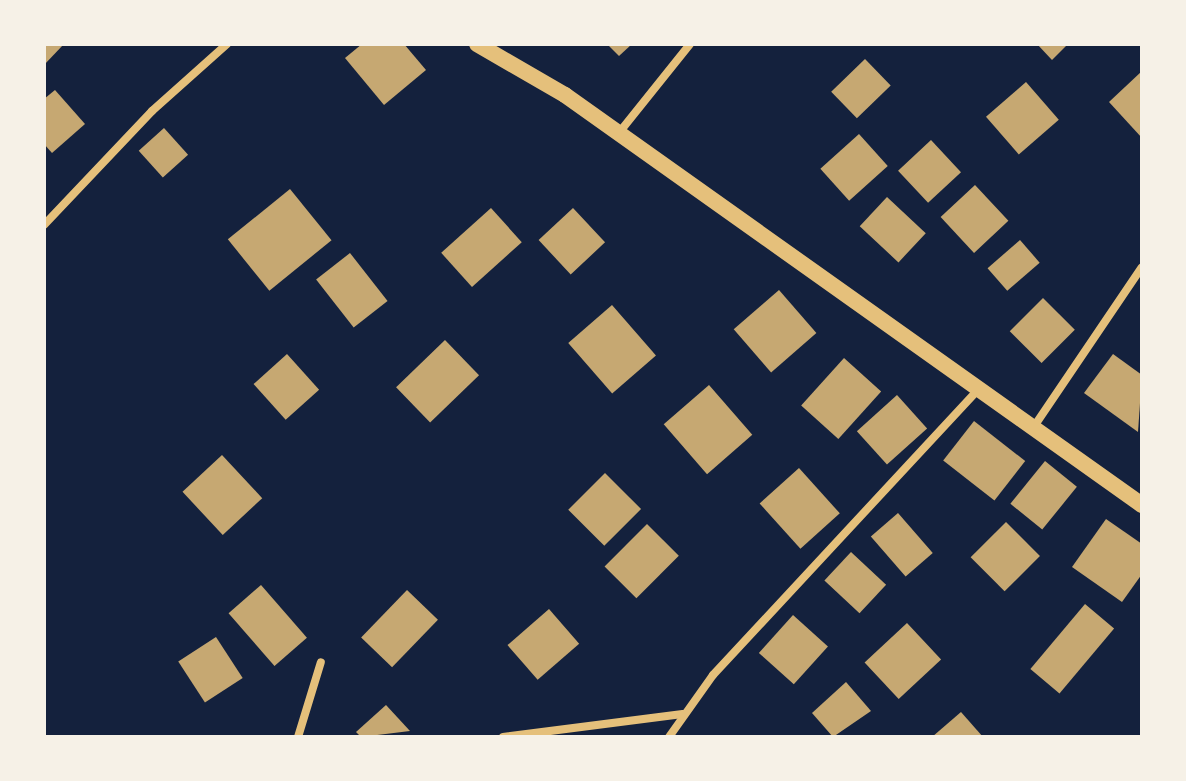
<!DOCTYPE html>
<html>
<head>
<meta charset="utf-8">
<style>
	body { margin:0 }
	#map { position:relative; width:1186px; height:781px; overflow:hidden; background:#14213d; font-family:Raleway,sans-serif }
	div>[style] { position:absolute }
	.building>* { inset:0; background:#c6a872; transform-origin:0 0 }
	.minor>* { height:8px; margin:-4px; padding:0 4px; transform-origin:4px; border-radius:4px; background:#e5c07b }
	.secondary>* { height:16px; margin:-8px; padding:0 8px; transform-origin:8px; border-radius:8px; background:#e5c07b }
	span { translate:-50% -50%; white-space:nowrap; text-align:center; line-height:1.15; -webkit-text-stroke:8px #f6f1e7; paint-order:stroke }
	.frame { position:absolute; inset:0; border:46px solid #f6f1e7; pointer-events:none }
</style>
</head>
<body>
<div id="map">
	<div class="building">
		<i style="clip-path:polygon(44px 44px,64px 44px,44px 65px)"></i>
		<i style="clip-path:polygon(362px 44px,404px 44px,426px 70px,384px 105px,345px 58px)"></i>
		<i style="clip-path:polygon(607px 44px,632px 44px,619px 56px)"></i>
		<i style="clip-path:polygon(1037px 44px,1068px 44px,1052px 60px)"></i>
		<i style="left:865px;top:59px;width:37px;height:47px;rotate:46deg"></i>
		<i style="clip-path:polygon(1142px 71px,1142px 138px,1109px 102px)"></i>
		<i style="left:1026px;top:82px;width:50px;height:53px;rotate:49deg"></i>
		<i style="clip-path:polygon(55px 90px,85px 124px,52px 153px,44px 144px,44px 99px)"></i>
		<i style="left:164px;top:128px;width:36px;height:34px;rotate:48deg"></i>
		<i style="left:859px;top:134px;width:43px;height:52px;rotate:48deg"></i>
		<i style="left:931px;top:140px;width:44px;height:45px;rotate:47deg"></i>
		<i style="left:975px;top:185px;width:49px;height:47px;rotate:47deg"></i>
		<i style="left:290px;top:189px;width:66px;height:80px;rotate:51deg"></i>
		<i style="left:887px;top:197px;width:53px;height:40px;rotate:43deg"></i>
		<i style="left:491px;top:208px;width:46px;height:67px;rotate:48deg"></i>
		<i style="left:573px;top:208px;width:47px;height:47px;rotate:47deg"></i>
		<i style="left:1020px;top:240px;width:30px;height:43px;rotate:49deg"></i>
		<i style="left:350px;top:253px;width:61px;height:43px;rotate:52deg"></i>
		<i style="left:779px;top:290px;width:57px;height:60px;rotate:49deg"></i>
		<i style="left:1043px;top:298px;width:45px;height:47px;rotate:45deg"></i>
		<i style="left:612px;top:305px;width:67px;height:58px;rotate:49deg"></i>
		<i style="left:445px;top:340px;width:49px;height:68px;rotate:46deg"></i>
		<i style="left:287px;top:354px;width:48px;height:45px;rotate:48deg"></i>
		<i style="clip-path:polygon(1113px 354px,1142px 375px,1138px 432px,1084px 393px)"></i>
		<i style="left:844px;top:358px;width:50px;height:64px;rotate:42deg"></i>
		<i style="left:709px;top:385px;width:66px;height:60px;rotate:49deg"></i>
		<i style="left:897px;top:395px;width:45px;height:54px;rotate:48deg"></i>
		<i style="left:974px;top:421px;width:65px;height:50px;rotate:38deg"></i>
		<i style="left:222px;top:455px;width:59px;height:54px;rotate:47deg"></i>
		<i style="left:1045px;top:461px;width:41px;height:55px;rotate:39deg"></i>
		<i style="left:799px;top:468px;width:61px;height:53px;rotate:48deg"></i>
		<i style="left:605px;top:473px;width:51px;height:52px;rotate:45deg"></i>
		<i style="left:898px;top:513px;width:53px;height:36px;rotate:49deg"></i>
		<i style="clip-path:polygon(1106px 519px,1142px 544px,1142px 574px,1122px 602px,1072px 567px)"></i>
		<i style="left:1006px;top:522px;width:48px;height:50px;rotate:45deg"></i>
		<i style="left:647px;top:524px;width:45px;height:60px;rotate:45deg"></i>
		<i style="left:851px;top:552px;width:48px;height:39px;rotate:43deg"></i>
		<i style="left:261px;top:585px;width:70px;height:43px;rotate:49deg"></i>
		<i style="left:407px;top:590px;width:43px;height:66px;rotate:44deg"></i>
		<i style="left:1085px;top:604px;width:38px;height:85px;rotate:40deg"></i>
		<i style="left:549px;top:609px;width:46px;height:55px;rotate:49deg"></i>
		<i style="left:793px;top:615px;width:47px;height:51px;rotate:42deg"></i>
		<i style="left:907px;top:623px;width:50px;height:58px;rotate:47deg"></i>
		<i style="left:216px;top:637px;width:49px;height:45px;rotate:57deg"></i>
		<i style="clip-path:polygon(846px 682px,871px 711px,833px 737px,812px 713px)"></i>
		<i style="clip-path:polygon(386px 705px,410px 731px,361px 737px,356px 732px)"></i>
		<i style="clip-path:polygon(961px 712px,983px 737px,932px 737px)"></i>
	</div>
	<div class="minor">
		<i style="left:618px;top:134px;width:115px;rotate:-51.3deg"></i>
		<i style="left:44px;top:225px;width:157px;rotate:-46.5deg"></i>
		<i style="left:152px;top:111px;width:101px;rotate:-41.8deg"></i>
		<i style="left:1033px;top:428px;width:194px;rotate:-55.9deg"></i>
		<i style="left:298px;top:737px;width:78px;rotate:-73deg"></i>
		<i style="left:503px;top:737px;width:181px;rotate:-7.3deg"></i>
		<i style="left:669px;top:737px;width:76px;rotate:-54.6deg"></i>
		<i style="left:713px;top:675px;width:389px;rotate:-47.1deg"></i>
	</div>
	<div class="secondary">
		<i style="left:477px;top:44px;width:102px;rotate:30.1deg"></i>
		<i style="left:565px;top:95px;width:708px;rotate:35.4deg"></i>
	</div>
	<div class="frame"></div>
</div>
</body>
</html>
